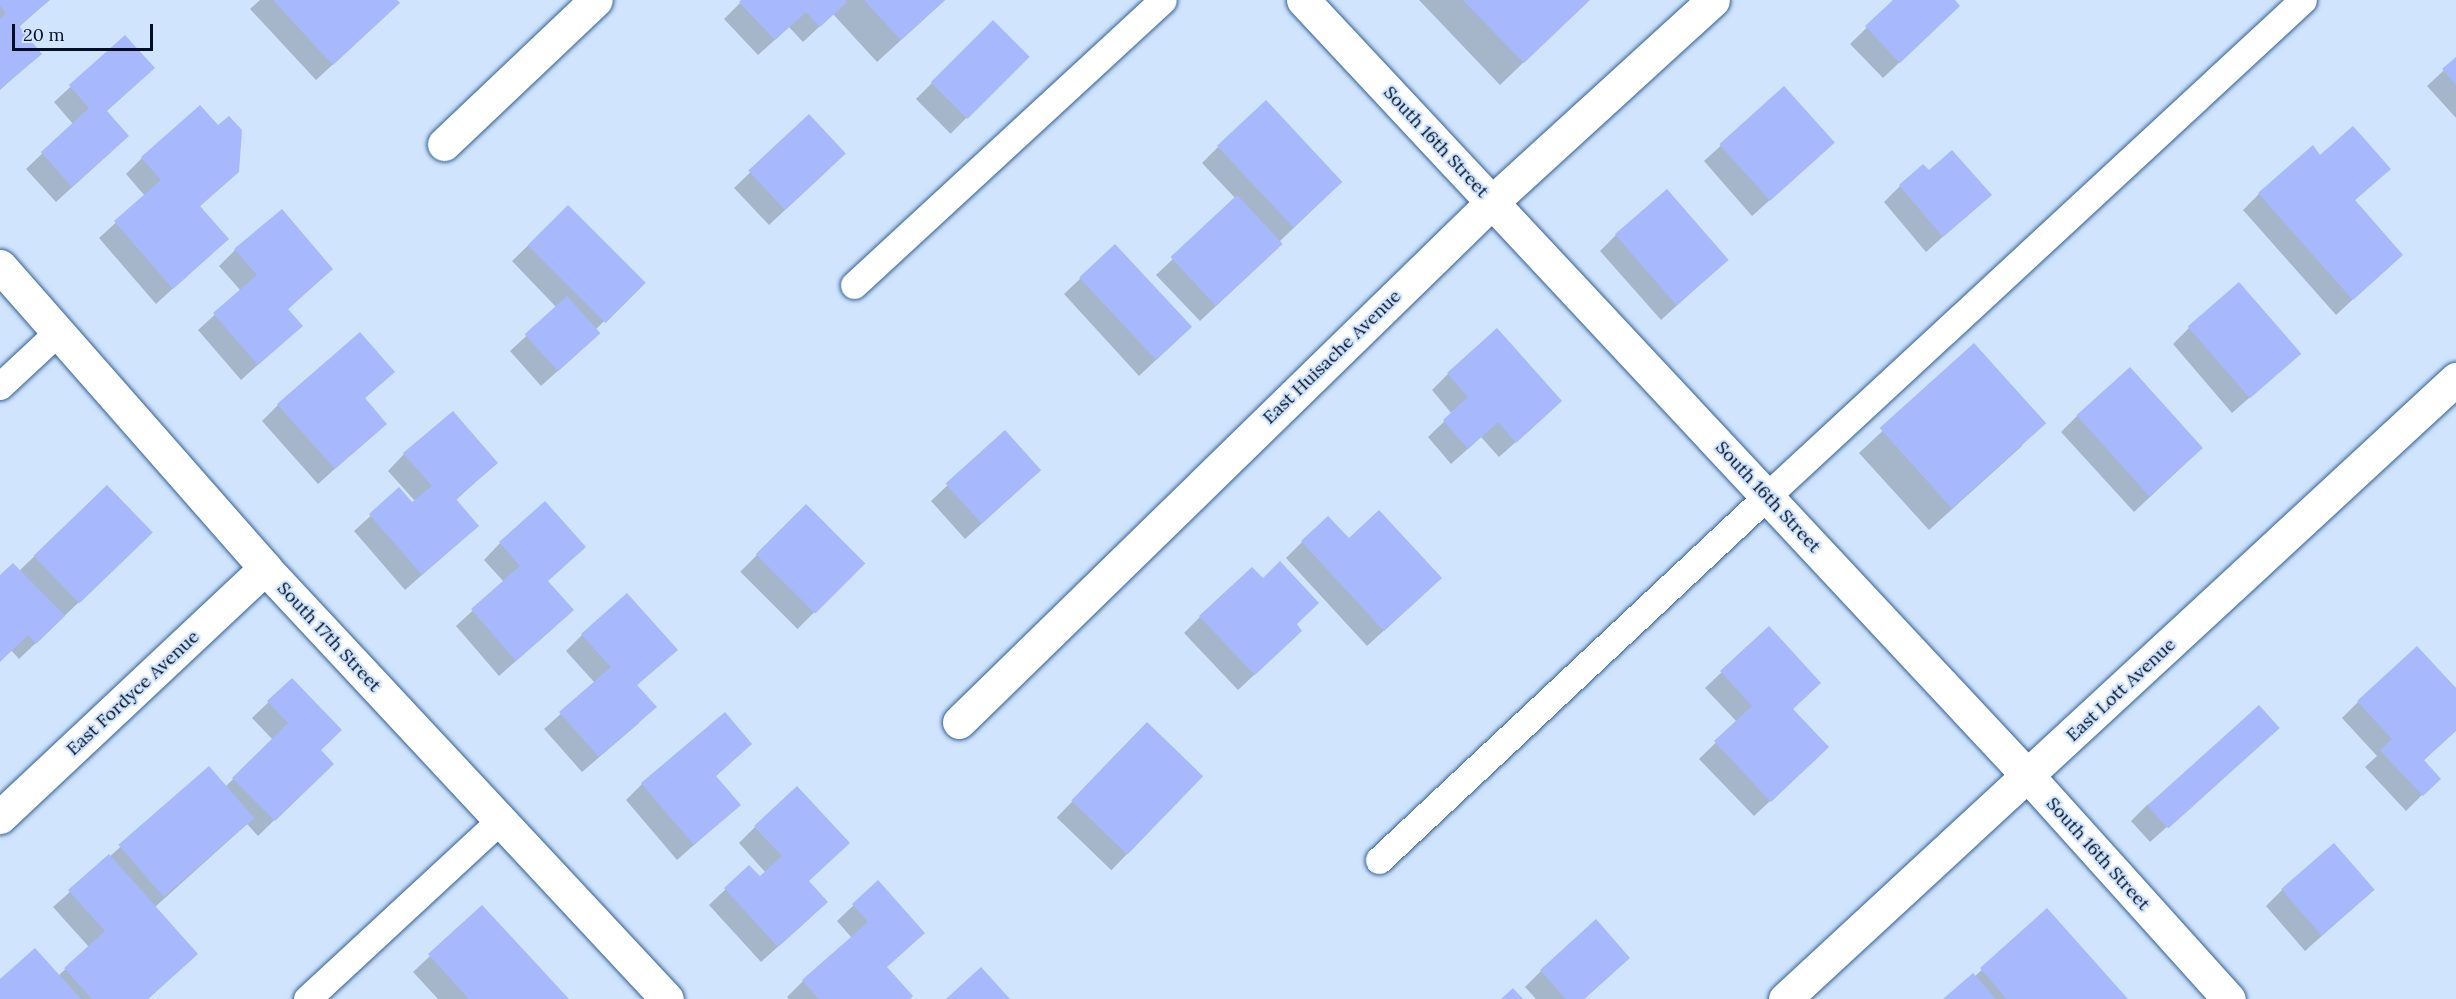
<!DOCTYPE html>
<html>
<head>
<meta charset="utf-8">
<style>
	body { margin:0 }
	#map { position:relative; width:2456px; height:999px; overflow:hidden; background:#d0e4fd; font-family:Lora,serif }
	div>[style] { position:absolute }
	.shadow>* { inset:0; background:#0003; transform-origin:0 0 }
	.building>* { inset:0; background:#a8b8fd; transform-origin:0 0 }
	.roads { filter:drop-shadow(0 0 2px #326096) drop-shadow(0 0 2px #326096) }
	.lane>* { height:27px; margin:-13.5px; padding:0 13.5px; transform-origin:13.5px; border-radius:13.5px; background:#fff }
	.street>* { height:33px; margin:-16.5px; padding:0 16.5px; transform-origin:16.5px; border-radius:16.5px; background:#fff }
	span { translate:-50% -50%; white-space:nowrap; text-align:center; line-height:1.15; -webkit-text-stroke:4.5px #d0e4fd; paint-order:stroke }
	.street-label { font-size:18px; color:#010f24 }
	.scale { position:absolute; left:12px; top:24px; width:141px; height:27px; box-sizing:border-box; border:3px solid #010f24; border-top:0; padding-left:8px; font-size:18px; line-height:21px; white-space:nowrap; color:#010f24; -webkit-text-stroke:4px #d0e4fd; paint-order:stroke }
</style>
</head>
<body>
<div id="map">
	<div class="shadow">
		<i style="clip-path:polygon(0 0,49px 0,18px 28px,40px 54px,0 90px)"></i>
		<i style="clip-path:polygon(260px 0,395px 0,382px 19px,316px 80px,250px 9px)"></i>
		<i style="clip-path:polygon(743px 0,945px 0,877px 62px,833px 14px,803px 42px,789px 27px,758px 55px,724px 19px)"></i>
		<i style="clip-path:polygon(1419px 0,1588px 0,1500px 85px)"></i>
		<i style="clip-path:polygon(1895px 0,1953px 0,1942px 22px,1883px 78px,1850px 44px)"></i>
		<i style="left:993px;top:22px;width:49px;height:109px;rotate:45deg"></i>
		<i style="clip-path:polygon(125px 37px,106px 112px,111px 152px,56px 202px,26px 169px,73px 124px,54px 102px)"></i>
		<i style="clip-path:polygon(2456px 59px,2456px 118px,2427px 86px)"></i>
		<i style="clip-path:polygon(1784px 88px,1817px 158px,1752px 216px,1704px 161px)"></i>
		<i style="clip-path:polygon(809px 116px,828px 170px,769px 225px,734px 188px)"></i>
		<i style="clip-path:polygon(218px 127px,238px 172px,199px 207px,227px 239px,156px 304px,99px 238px,145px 196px,126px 174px,142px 158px)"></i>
		<i style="clip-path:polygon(1218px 147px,1325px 198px,1279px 242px,1265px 260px,1200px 321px,1156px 275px,1236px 199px,1202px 163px)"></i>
		<i style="clip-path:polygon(2320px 157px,2389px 169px,2354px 201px,2401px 255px,2336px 315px,2243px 210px,2259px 194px)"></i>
		<i style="clip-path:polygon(1928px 172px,1989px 195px,1926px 252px,1884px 202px,1900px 186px)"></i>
		<i style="clip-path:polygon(568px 207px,627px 299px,595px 330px,582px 349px,541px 386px,510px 351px,557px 308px,512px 261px)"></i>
		<i style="clip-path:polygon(1616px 235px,1727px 260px,1661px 320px,1600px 251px)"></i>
		<i style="clip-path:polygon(1115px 246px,1174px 343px,1139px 376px,1064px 294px)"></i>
		<i style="clip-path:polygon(235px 250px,331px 269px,287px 310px,301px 326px,241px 380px,198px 330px,241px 291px,219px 266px)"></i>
		<i style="clip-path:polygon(2189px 328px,2299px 354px,2232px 413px,2173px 344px)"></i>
		<i style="clip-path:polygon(1974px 345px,2022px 446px,1929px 530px,1859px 453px)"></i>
		<i style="clip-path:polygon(1448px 374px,1544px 417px,1499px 457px,1481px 437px,1451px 464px,1428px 437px,1452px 414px,1432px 390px)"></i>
		<i style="clip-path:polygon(376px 388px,364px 399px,385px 424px,318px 484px,262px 421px,278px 405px)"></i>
		<i style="clip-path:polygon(2077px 416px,2185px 464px,2134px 512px,2061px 432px)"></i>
		<i style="clip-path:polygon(1004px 432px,1023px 486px,965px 539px,931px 501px)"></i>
		<i style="clip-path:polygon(404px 454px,496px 463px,455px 501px,477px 526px,405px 590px,354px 531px,399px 490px,412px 505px,415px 501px,388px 471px)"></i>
		<i style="clip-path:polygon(107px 487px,135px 549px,19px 659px,11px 650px,0 661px,0 578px,19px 571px)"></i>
		<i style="left:806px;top:506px;width:81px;height:93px;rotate:45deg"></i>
		<i style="clip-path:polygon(1302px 542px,1424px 594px,1367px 646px,1286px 558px)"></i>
		<i style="clip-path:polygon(500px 543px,547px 582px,556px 626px,499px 676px,456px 626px,504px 582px,484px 560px)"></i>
		<i style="clip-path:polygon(1200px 617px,1295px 625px,1284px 647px,1238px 690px,1184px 633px)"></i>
		<i style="clip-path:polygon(1768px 628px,1791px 710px,1811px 763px,1754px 816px,1699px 759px,1737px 722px,1705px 688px)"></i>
		<i style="clip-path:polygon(582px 635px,676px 650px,636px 686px,639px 723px,582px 772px,544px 729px,595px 683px,566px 651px)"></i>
		<i style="clip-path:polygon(292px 680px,319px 751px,332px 764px,258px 836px,247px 824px,155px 907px,196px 954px,148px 999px,0 999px,0 981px,58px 976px,89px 947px,53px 907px,209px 768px,226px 786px,273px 740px,252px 718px)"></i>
		<i style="clip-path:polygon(2456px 690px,2456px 730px,2423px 761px,2439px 778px,2406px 811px,2365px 767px,2377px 756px,2342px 718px,2358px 702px)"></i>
		<i style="left:1147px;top:724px;width:76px;height:130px;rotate:44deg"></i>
		<i style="clip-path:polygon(2278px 728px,2150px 842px,2131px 821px,2147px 805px)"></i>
		<i style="clip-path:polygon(750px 744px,715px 777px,739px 805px,677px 860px,626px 800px,642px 784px)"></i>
		<i style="clip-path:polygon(755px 827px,807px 881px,810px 918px,761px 962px,709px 905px,749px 867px,760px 879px,766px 873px,739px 843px)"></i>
		<i style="clip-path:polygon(878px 882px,886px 968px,908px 999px,789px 999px,787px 997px,803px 981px,852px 938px,837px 921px)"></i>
		<i style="clip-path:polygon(2282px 890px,2373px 890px,2305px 951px,2266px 906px)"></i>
		<i style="clip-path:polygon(482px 907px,567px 999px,438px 999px,413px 972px)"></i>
		<i style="clip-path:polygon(2047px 910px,2126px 999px,1945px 999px,1974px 977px)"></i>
		<i style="clip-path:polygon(1541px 971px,1612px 974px,1584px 999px,1536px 999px,1525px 987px)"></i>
	</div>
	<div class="building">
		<i style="clip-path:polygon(0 0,50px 0,19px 26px,42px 54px,0 89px,0 19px,6px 13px,0 6px)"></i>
		<i style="clip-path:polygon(273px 0,397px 0,400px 3px,333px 65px)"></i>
		<i style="clip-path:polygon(741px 0,845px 0,847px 2px,820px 27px,806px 12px,775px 40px,739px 2px)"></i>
		<i style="clip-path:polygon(864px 0,945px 0,901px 40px)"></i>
		<i style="clip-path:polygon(1463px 0,1590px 0,1524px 63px)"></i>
		<i style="clip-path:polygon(1893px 0,1955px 0,1960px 6px,1900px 63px,1865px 26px)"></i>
		<i style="left:993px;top:20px;width:52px;height:88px;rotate:45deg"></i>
		<i style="clip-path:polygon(125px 35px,155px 68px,107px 111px,129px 136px,72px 187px,41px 152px,89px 108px,69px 85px)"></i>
		<i style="clip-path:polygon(2456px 57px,2456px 85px,2442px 69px)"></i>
		<i style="left:1784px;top:86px;width:76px;height:87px;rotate:48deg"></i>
		<i style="left:1266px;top:100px;width:112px;height:67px;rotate:47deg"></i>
		<i style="clip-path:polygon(200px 105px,218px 125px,229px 116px,242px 130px,239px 172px,200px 206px,229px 239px,173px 289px,114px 221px,161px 180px,141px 157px)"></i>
		<i style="left:809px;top:114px;width:54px;height:83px;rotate:47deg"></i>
		<i style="clip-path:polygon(2353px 126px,2391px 169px,2355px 200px,2403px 255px,2353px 300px,2258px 193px,2313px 145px,2320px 155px)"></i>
		<i style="clip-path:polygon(1952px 150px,1992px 195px,1943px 237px,1899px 185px,1923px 164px,1929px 170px)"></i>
		<i style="left:1667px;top:189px;width:94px;height:69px;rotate:49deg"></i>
		<i style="left:1237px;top:195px;width:67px;height:91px;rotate:47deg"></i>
		<i style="left:568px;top:205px;width:110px;height:57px;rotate:45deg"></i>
		<i style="clip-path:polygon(282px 209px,333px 269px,288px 309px,303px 326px,258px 365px,213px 313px,257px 275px,234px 249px)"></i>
		<i style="left:1115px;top:244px;width:113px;height:49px;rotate:47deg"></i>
		<i style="left:2239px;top:282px;width:95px;height:68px;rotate:49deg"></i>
		<i style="left:567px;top:296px;width:50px;height:57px;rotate:48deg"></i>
		<i style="clip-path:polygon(1497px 328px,1562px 401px,1516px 443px,1498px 422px,1468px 449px,1443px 420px,1468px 397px,1447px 373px)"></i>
		<i style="clip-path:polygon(360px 332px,395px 372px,365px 398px,387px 424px,335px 469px,277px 404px)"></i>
		<i style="left:1974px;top:343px;width:108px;height:127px;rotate:48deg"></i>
		<i style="left:2130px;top:367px;width:109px;height:72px;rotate:48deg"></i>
		<i style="clip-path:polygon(453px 411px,498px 463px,456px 499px,479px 526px,422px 575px,369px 514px,399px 487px,412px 502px,432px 486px,403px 453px)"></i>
		<i style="left:1005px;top:430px;width:54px;height:80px;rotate:48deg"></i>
		<i style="left:107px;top:485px;width:66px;height:102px;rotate:46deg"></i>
		<i style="clip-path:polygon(545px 501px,586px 547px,548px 581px,574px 610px,516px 661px,471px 609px,520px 566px,499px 542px)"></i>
		<i style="left:806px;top:504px;width:84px;height:71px;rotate:45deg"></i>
		<i style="clip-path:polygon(1379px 510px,1442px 578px,1384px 631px,1301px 541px,1328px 516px,1349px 538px)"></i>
		<i style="clip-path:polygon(1280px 561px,1319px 603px,1297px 624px,1302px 631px,1255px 675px,1199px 616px,1252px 567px,1263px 578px)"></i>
		<i style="clip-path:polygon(13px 563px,65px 616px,36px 644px,28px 635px,0 662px,0 575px)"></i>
		<i style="clip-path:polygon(627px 593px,678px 650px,637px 685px,657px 707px,599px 757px,559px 712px,611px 667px,581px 634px)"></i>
		<i style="clip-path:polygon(1769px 626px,1821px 683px,1793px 709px,1829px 747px,1771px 802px,1714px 741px,1752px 706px,1720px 671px)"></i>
		<i style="clip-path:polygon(2417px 646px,2456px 688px,2456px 731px,2424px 760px,2441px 779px,2423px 796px,2380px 750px,2392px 739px,2357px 701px)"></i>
		<i style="clip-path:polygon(292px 678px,342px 730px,321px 750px,334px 764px,275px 821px,232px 778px,288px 723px,267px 701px)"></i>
		<i style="left:2259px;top:705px;width:31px;height:150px;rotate:48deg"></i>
		<i style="clip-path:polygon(725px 712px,752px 744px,716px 776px,741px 805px,694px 845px,641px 783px)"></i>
		<i style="left:1147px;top:722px;width:78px;height:109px;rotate:44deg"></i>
		<i style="left:209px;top:766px;width:69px;height:120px;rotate:49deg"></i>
		<i style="clip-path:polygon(797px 786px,850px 843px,809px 881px,828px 902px,778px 947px,724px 888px,749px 865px,760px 876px,782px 856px,754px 826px)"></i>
		<i style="left:2334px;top:843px;width:62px;height:70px;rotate:49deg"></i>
		<i style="clip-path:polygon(109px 854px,198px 954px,148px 999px,92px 999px,64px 968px,105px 931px,68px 890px)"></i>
		<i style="clip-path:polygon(878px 880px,925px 933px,887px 967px,913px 996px,910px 999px,819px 999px,802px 980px,868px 922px,852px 904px)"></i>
		<i style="clip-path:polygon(482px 905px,569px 999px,469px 999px,428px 954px)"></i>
		<i style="clip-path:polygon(2047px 908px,2128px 999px,2007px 999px,1980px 968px)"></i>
		<i style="clip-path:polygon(1596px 919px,1630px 958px,1584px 999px,1566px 999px,1540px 970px)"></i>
		<i style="clip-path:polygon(35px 948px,81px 999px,0 999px,0 979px)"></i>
		<i style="clip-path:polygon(981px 967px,1010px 999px,946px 999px)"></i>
		<i style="clip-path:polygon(1973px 973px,1996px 999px,1943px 999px)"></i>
		<i style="clip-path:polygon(1513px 988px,1523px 999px,1501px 999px)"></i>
	</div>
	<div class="roads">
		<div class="lane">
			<i style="left:854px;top:285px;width:420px;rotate:-42.7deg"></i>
			<i style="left:0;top:386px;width:79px;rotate:-43deg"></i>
			<i style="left:1379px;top:860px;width:532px;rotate:-43.17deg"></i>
			<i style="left:1767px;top:496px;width:730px;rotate:-42.78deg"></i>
			<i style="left:307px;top:999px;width:263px;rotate:-42.8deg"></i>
		</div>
		<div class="street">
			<i style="left:1303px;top:0;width:1062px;rotate:46.95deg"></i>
			<i style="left:2028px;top:776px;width:300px;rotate:48deg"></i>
			<i style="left:444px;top:144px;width:209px;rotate:-43.5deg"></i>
			<i style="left:0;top:266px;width:402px;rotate:48.7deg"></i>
			<i style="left:265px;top:568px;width:589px;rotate:46.99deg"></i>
			<i style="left:959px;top:722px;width:745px;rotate:-44.29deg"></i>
			<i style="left:1492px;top:202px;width:299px;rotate:-42.4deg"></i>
			<i style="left:0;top:817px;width:364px;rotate:-43.2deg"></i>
			<i style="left:1785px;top:999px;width:914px;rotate:-42.74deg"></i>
		</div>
	</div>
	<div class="street-label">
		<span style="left:1436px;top:142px;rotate:47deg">South 16th Street</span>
		<span style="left:1332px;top:357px;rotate:-44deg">East Huisache Avenue</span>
		<span style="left:1768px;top:497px;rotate:47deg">South 16th Street</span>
		<span style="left:329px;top:637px;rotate:47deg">South 17th Street</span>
		<span style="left:2121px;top:690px;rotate:-43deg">East Lott Avenue</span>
		<span style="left:133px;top:693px;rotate:-43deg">East Fordyce Avenue</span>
		<span style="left:2098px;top:854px;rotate:48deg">South 16th Street</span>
	</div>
	<div class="scale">20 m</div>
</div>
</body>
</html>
